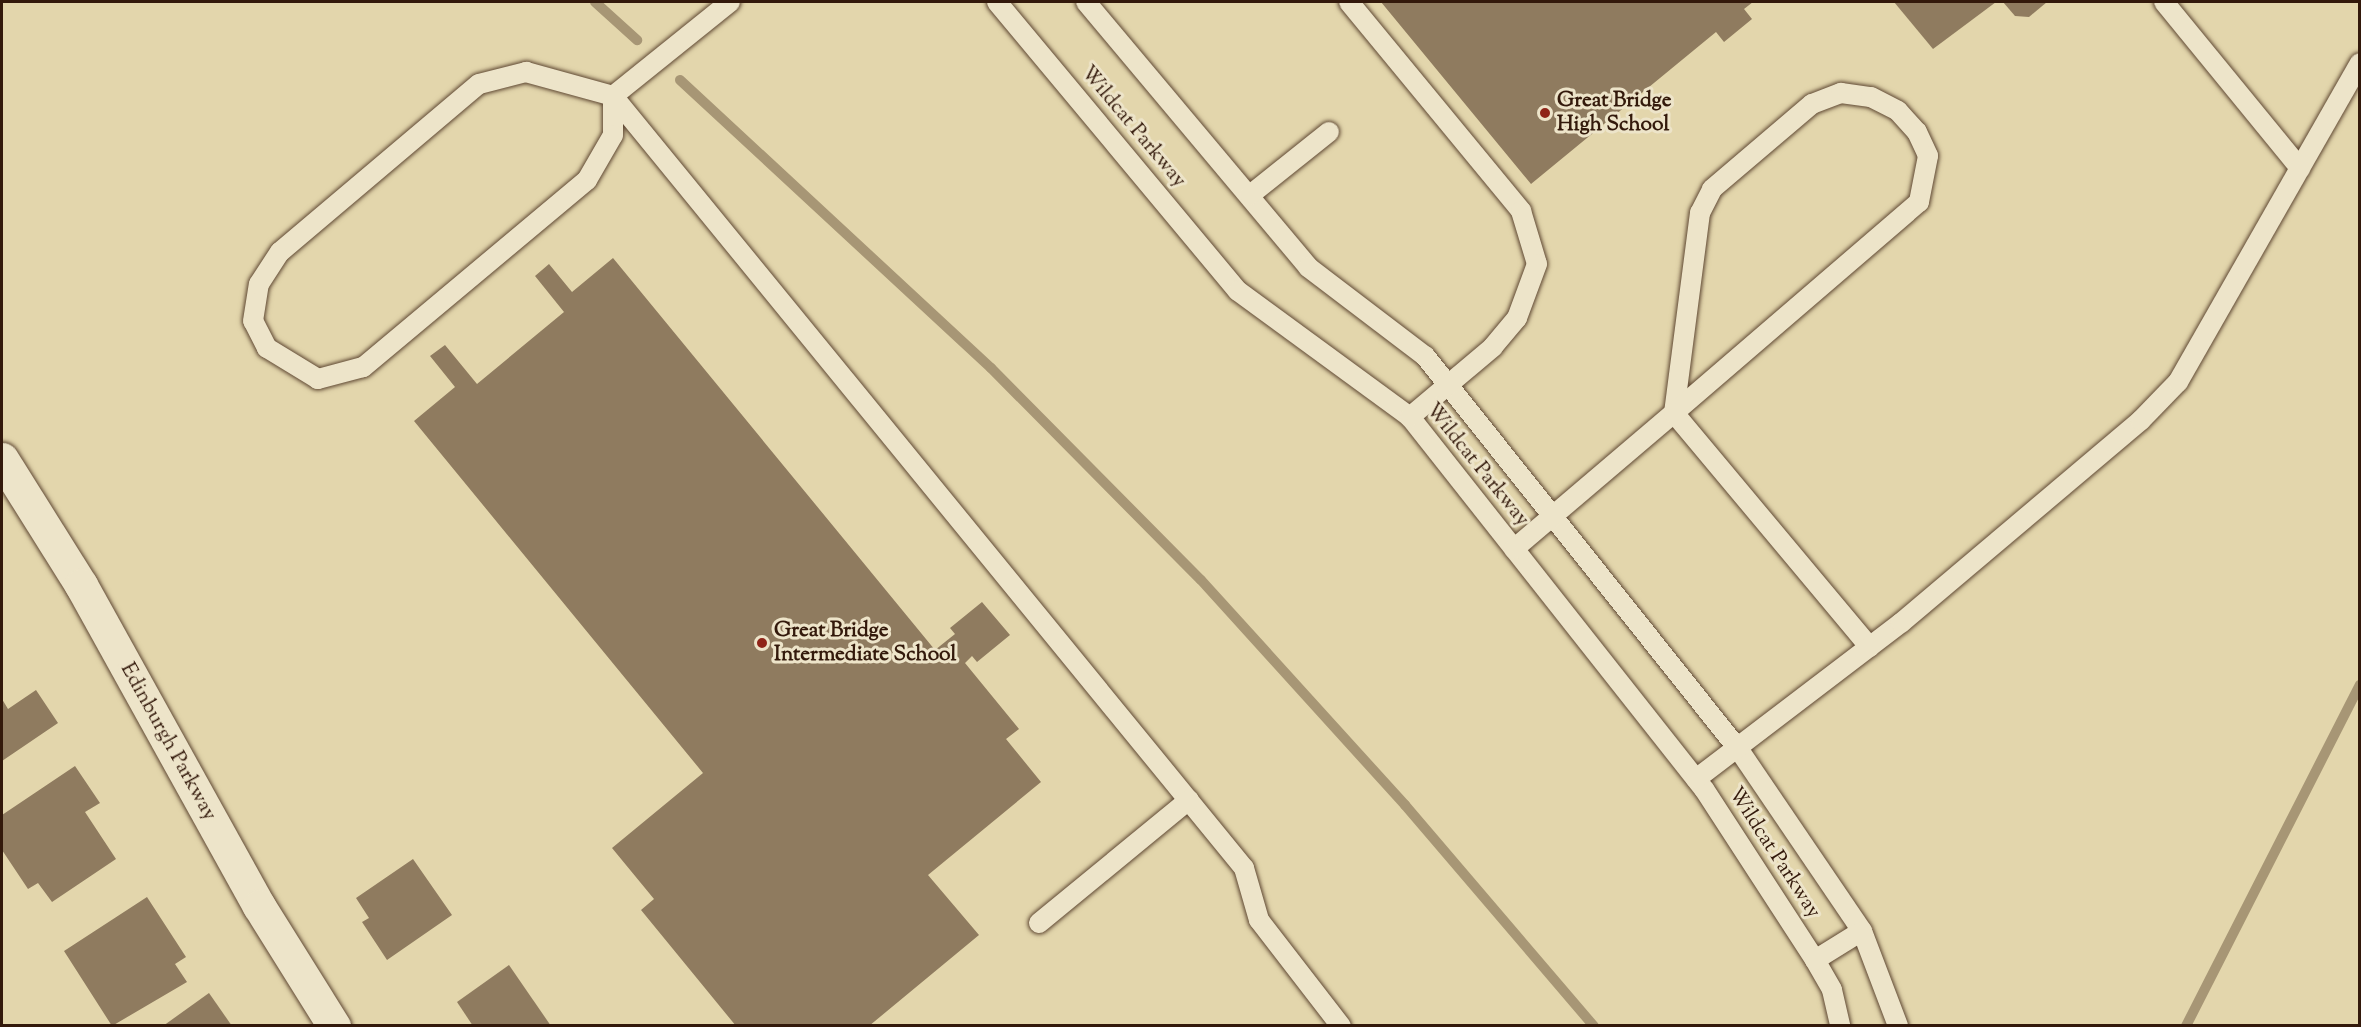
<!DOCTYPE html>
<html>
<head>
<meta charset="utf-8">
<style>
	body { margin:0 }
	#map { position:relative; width:2361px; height:1027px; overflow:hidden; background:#e3d6ac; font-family:"Sorts Mill Goudy",serif }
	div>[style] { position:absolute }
	.stream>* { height:10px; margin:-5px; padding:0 5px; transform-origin:5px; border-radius:5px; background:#a79675 }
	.building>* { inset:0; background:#8f7b5f }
	.roads { filter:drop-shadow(0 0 2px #5f4833) drop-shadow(0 0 2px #5f4833) }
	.lane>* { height:20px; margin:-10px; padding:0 10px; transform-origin:10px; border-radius:10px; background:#ede4c9 }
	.street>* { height:33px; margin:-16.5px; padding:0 16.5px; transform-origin:16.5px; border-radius:16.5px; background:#ede4c9 }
	.dots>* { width:16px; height:16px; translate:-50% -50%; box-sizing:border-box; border:3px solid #ede4c9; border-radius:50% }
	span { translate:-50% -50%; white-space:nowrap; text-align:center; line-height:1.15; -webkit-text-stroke:6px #ede4c9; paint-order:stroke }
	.poi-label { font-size:21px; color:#33190b; font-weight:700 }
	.left { translate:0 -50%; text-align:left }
	.street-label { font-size:21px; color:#33190b }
	.frame { position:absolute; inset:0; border:3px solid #33190b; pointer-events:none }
</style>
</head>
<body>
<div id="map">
	<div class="stream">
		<i style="left:595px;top:2px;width:57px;rotate:42.1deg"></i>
		<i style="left:680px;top:80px;width:424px;rotate:42.8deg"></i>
		<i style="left:991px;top:368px;width:298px;rotate:45.3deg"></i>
		<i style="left:1201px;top:580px;width:304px;rotate:47.8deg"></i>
		<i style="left:1405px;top:805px;width:291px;rotate:49.5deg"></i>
		<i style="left:2186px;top:1026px;width:383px;rotate:-63deg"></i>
	</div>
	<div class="building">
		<i style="clip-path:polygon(1381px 2px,1753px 2px,1744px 9px,1752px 19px,1724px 42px,1716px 32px,1531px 184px)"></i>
		<i style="clip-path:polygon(1894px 2px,1996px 2px,1933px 49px)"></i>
		<i style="clip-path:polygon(2003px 2px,2047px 2px,2029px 17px,2015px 16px)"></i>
		<i style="clip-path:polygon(613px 258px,935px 650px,955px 634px,950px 628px,982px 602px,1010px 635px,977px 662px,972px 656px,965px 663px,1019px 729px,1006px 739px,1041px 782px,928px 875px,979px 935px,869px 1026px,736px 1026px,641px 910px,654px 899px,612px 848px,703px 773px,414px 421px,455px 387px,430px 356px,445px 345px,477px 384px,564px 312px,535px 276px,549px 264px,572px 292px)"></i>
		<i style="clip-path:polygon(36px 690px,58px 723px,2px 761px,2px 699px,8px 709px)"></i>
		<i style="clip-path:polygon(75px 766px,100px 803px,85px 812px,116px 859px,52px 902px,38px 883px,28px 889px,2px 850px,2px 815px)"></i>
		<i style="clip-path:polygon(413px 859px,452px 915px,387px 960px,362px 922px,369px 918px,356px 898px)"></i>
		<i style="clip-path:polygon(147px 897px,186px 957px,175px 964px,187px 982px,112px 1026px,64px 951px)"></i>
		<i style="clip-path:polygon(509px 965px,551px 1026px,473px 1026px,457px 1002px)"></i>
		<i style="clip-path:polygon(209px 993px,232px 1026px,163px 1026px)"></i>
	</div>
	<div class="roads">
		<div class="lane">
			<i style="left:730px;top:2px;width:150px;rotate:141.2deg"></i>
			<i style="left:613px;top:96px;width:997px;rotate:50.74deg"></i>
			<i style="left:1244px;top:868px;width:54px;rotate:73.9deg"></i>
			<i style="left:1259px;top:920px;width:134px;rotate:52.3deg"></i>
			<i style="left:997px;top:2px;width:376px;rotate:50.2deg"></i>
			<i style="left:1238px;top:291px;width:213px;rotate:36.2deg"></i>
			<i style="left:1410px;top:417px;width:474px;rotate:51.7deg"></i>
			<i style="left:1704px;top:789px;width:204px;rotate:57deg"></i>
			<i style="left:1815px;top:960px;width:34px;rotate:60deg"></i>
			<i style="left:1832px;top:990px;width:37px;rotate:77deg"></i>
			<i style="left:1086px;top:2px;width:346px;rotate:50deg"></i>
			<i style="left:1308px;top:267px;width:147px;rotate:37.3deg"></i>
			<i style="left:1425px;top:356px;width:504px;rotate:51.45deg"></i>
			<i style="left:1739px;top:750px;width:219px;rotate:55.8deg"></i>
			<i style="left:1862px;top:931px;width:102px;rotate:69.2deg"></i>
			<i style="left:1349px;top:2px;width:271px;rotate:50.5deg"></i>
			<i style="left:1521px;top:211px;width:55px;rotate:73.2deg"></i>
			<i style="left:1537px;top:264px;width:58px;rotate:110.3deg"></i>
			<i style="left:1517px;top:318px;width:38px;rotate:130deg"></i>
			<i style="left:1493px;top:347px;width:109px;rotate:139.9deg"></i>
			<i style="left:2164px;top:2px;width:215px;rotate:50.7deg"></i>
			<i style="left:526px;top:72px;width:90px;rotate:15.4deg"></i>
			<i style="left:613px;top:96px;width:39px;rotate:90deg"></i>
			<i style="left:613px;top:135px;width:52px;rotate:120deg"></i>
			<i style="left:587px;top:180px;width:292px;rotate:140.1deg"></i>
			<i style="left:363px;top:367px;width:47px;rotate:165.1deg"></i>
			<i style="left:318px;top:379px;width:60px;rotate:-148.7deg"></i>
			<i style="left:267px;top:348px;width:30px;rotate:-117deg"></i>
			<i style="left:253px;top:321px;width:37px;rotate:-81deg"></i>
			<i style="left:259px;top:284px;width:38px;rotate:-57deg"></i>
			<i style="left:280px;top:252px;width:260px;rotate:-40.2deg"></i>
			<i style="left:479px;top:84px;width:49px;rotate:-14.3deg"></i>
			<i style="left:1250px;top:195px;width:101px;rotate:-38.6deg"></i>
			<i style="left:1514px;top:549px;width:210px;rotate:-40.4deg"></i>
			<i style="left:1674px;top:413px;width:202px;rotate:-82.6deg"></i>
			<i style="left:1700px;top:213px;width:27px;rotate:-63deg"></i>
			<i style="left:1712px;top:189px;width:131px;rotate:-40.4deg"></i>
			<i style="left:1812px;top:104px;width:31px;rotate:-21deg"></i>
			<i style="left:1841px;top:93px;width:30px;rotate:8deg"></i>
			<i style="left:1871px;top:97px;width:30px;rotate:27deg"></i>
			<i style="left:1898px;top:111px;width:28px;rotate:48deg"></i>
			<i style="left:1917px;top:132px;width:26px;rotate:65deg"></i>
			<i style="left:1928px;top:156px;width:47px;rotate:101.1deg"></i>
			<i style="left:1919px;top:202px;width:323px;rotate:139.3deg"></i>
			<i style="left:1674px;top:413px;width:305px;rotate:50.1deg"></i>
			<i style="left:1696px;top:779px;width:258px;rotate:-37.3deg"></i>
			<i style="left:1901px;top:623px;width:314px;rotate:-40.2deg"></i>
			<i style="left:2141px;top:420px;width:53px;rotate:-45.8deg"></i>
			<i style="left:2178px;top:382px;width:367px;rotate:-60.3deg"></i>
			<i style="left:1039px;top:923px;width:194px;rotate:-39.4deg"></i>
			<i style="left:1815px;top:960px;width:55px;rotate:-31.7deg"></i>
		</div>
		<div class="street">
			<i style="left:2px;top:459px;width:149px;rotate:57.9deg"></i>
			<i style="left:81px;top:585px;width:367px;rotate:61deg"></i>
			<i style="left:259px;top:906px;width:142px;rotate:58deg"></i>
		</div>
	</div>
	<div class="dots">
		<i style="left:1545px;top:113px;background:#8f2418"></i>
		<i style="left:762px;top:643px;background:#8f2418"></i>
	</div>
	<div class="poi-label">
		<span class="left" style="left:1557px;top:113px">Great Bridge<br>High School</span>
		<span class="left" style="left:774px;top:643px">Great Bridge<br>Intermediate School</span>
	</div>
	<div class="street-label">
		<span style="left:1133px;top:127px;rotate:50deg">Wildcat Parkway</span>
		<span style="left:1477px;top:465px;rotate:51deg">Wildcat Parkway</span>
		<span style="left:168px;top:742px;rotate:61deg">Edinburgh Parkway</span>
		<span style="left:1774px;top:853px;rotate:57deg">Wildcat Parkway</span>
	</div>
	<div class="frame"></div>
</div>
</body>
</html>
